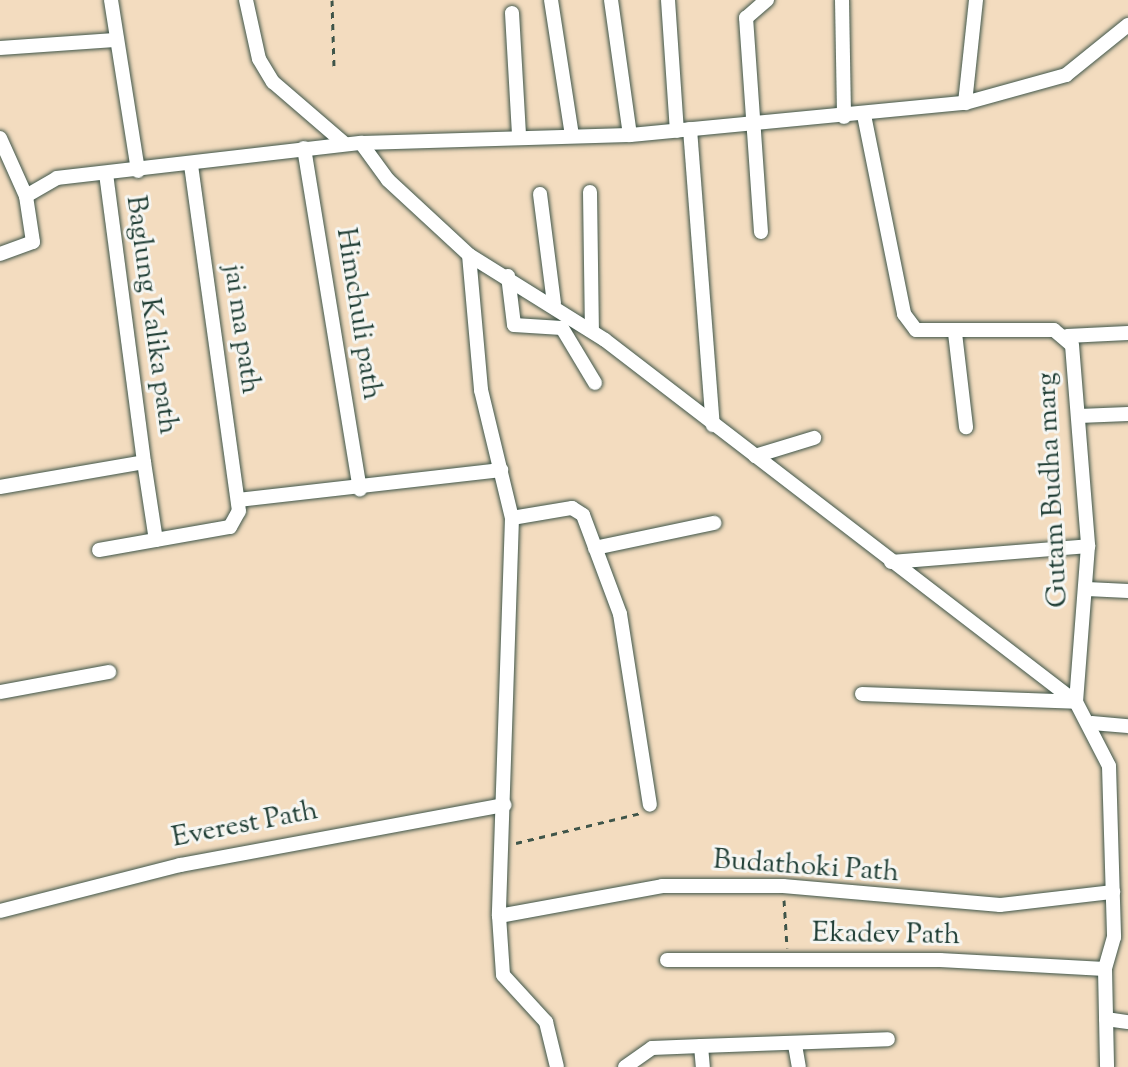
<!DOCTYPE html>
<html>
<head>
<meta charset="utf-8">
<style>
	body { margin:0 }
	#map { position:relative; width:1128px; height:1067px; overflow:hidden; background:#f3dcbf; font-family:"Sorts Mill Goudy",serif }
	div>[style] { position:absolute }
	.path>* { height:3px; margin-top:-1.5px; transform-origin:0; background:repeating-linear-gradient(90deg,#3f5549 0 6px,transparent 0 12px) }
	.roads { filter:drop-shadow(0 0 2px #3f5549) drop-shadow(0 0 2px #3f5549) }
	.minor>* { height:14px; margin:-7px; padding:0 7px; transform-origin:7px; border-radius:7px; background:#fff }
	span { translate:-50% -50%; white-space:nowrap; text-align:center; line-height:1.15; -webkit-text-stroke:6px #f6f6f2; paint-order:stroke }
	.street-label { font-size:28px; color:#1f3d34 }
</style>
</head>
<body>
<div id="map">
	<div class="path">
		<i style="left:332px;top:0;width:66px;rotate:88.3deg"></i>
		<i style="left:516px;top:843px;width:129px;rotate:-13.5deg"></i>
		<i style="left:784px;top:900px;width:48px;rotate:86.4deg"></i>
	</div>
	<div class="roads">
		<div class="minor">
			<i style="left:111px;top:0;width:173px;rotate:81deg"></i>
			<i style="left:246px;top:0;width:60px;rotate:77.6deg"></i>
			<i style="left:259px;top:59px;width:27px;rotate:59deg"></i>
			<i style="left:273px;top:82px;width:95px;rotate:40.7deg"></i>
			<i style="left:551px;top:0;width:137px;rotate:81.2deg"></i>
			<i style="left:611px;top:0;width:136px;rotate:82deg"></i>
			<i style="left:668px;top:0;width:131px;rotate:86.1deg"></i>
			<i style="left:842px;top:0;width:117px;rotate:89deg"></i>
			<i style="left:512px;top:13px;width:122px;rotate:86.7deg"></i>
			<i style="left:0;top:48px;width:115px;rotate:-4deg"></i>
			<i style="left:965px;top:103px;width:104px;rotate:-83.9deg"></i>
			<i style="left:864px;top:115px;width:203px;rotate:78.6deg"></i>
			<i style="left:904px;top:314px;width:20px;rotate:53deg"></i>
			<i style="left:916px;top:330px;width:138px"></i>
			<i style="left:1054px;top:330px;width:23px;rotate:40deg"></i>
			<i style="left:1072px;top:345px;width:202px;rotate:85.4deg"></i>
			<i style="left:1088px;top:546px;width:156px;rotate:94.4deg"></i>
			<i style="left:1076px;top:702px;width:72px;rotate:62.7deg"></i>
			<i style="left:1109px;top:766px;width:171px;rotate:88.3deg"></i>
			<i style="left:1114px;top:937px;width:33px;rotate:106deg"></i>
			<i style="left:1105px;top:969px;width:98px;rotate:88.8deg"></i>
			<i style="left:690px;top:129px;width:297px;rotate:85.6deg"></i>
			<i style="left:0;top:138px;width:64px;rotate:65.9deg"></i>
			<i style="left:361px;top:143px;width:46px;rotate:53.9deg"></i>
			<i style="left:388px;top:180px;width:110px;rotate:42.8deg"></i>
			<i style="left:469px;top:255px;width:136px;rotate:84.9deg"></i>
			<i style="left:481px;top:390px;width:132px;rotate:76.4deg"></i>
			<i style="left:512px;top:518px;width:398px;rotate:91.9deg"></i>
			<i style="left:499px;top:916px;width:59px;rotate:86.1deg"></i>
			<i style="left:503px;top:975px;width:64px;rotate:47.5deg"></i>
			<i style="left:546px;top:1022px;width:46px;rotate:76.3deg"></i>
			<i style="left:304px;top:148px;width:346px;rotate:80.7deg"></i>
			<i style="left:590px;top:192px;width:139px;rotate:89.2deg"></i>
			<i style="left:540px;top:194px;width:110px;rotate:82.7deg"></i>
			<i style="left:761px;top:232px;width:215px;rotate:-94deg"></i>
			<i style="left:746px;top:18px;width:28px;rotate:-41deg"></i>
			<i style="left:0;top:254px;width:35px;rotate:-20deg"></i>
			<i style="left:33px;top:242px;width:47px;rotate:-98.7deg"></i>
			<i style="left:26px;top:196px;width:36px;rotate:-30deg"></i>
			<i style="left:57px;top:178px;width:306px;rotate:-6.6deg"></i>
			<i style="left:361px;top:143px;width:269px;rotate:-1.7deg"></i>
			<i style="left:630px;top:135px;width:337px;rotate:-5.5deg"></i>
			<i style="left:965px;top:103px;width:105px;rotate:-15.5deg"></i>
			<i style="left:1066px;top:75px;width:80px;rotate:-38.9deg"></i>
			<i style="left:469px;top:255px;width:160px;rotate:32deg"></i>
			<i style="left:605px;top:340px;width:594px;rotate:37.55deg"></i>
			<i style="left:508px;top:276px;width:49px;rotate:83deg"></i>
			<i style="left:514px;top:325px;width:48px;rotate:3.6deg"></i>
			<i style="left:562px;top:328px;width:64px;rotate:59deg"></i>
			<i style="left:955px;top:333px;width:95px;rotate:83.3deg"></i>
			<i style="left:1067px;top:336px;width:61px;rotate:-2.8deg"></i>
			<i style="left:1079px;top:416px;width:49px;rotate:-2.3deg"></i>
			<i style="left:755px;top:456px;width:62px;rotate:-17deg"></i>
			<i style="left:144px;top:462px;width:79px;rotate:81.3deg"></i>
			<i style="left:0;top:487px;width:146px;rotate:-9.8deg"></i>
			<i style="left:144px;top:462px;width:291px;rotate:-97.5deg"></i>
			<i style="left:238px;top:500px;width:265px;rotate:-6.5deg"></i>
			<i style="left:512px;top:518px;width:61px;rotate:-9.5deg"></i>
			<i style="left:572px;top:508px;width:13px;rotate:32deg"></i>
			<i style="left:583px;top:515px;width:106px;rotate:69.5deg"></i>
			<i style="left:620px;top:614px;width:193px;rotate:81.1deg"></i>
			<i style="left:595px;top:548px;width:122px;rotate:-11.9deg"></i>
			<i style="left:99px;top:550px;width:133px;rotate:-10deg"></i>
			<i style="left:230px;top:527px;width:18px;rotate:-61deg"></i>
			<i style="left:239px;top:511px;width:349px;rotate:-97.9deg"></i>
			<i style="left:891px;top:562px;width:198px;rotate:-4.6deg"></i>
			<i style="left:1087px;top:589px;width:41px;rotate:2.8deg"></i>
			<i style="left:0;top:692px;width:111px;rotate:-10.4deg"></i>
			<i style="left:862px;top:694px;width:214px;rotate:2.1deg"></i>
			<i style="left:1092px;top:723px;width:36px;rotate:5deg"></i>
			<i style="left:0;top:911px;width:186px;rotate:-14.3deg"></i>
			<i style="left:180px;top:865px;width:330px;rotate:-10.5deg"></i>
			<i style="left:499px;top:916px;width:166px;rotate:-10.4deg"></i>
			<i style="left:662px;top:886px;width:121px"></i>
			<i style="left:783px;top:886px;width:218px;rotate:5deg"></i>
			<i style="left:1000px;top:905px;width:114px;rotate:-6.6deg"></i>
			<i style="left:667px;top:960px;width:273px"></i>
			<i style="left:940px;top:960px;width:165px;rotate:3.1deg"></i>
			<i style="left:1106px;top:1019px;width:22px;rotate:8deg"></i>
			<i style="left:795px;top:1045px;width:22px;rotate:80deg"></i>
			<i style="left:701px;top:1046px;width:187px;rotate:-2.1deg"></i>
			<i style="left:625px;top:1067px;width:33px;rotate:-35deg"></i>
			<i style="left:652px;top:1048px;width:49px;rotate:-2.3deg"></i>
			<i style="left:701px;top:1046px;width:21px;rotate:85deg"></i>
		</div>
	</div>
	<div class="street-label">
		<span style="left:358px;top:314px;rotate:81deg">Himchuli path</span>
		<span style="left:151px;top:315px;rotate:82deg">Baglung Kalika path</span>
		<span style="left:241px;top:329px;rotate:82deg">jai ma path</span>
		<span style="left:1053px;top:490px;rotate:-93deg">Gutam Budha marg</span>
		<span style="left:245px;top:825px;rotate:-11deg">Everest Path</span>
		<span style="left:806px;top:867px;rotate:4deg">Budathoki Path</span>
		<span style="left:886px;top:935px;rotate:1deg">Ekadev Path</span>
	</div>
</div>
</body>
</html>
